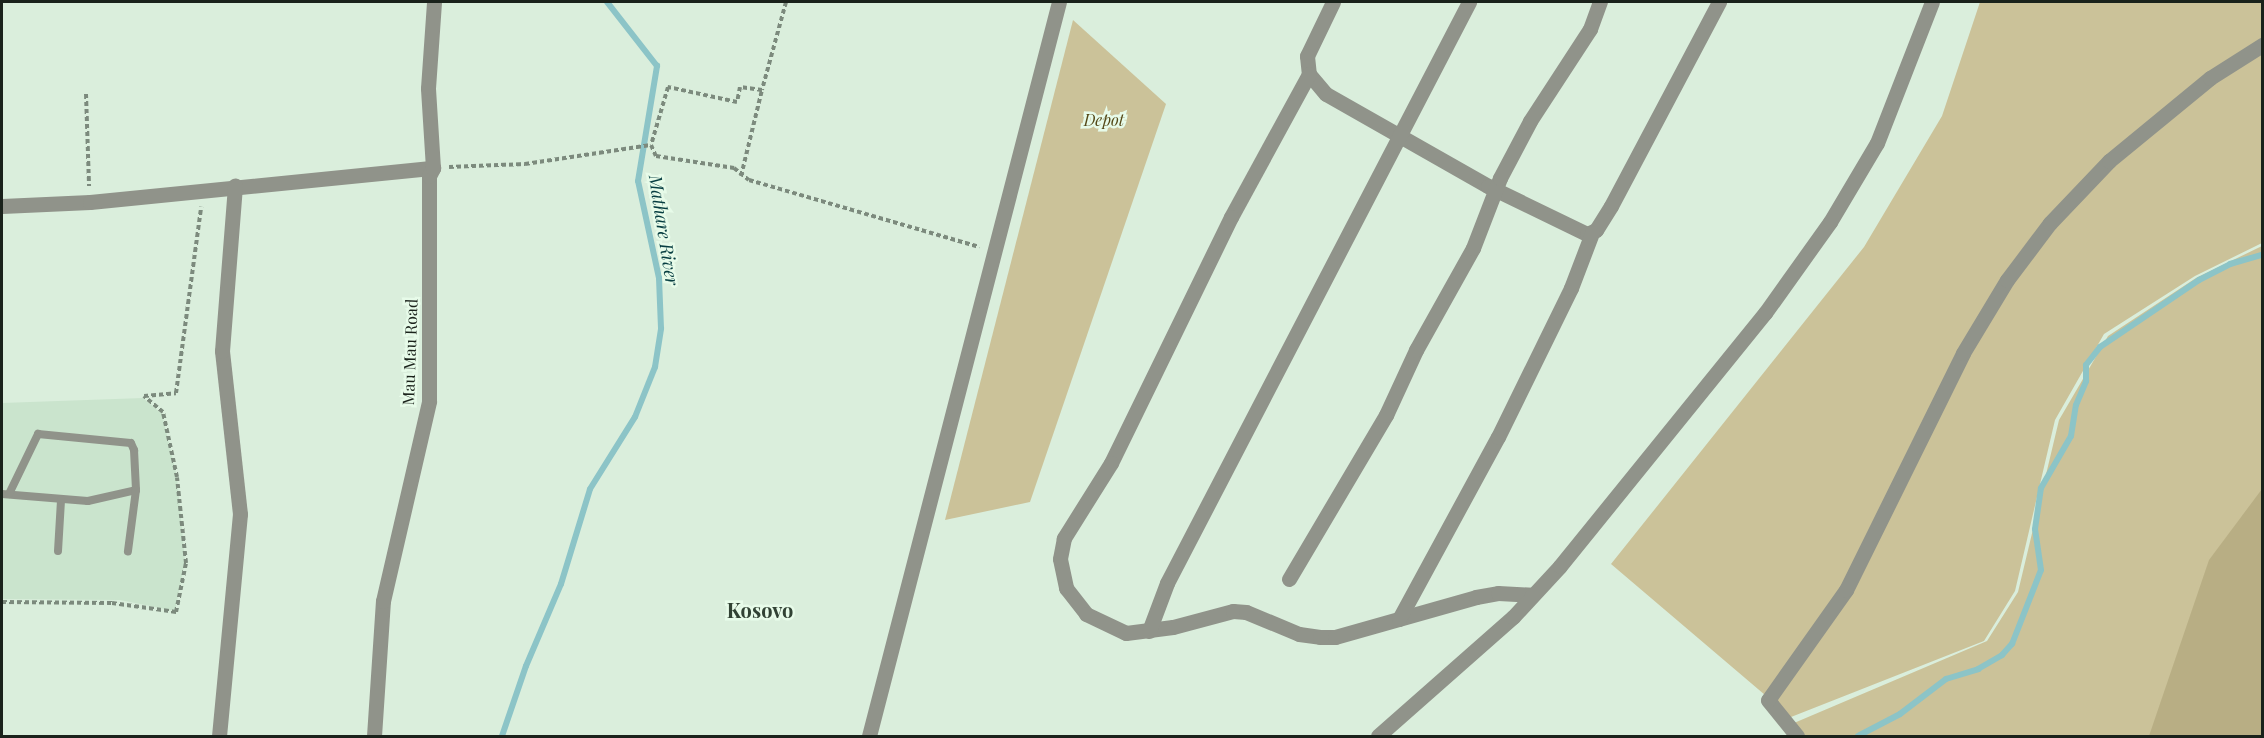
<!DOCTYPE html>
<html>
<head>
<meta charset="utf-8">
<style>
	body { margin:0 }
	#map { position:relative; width:2264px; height:738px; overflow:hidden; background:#daeedc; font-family:"Playfair Display",serif }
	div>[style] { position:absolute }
	.built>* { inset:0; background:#cae4cd }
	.green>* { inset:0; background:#cbc299 }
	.forest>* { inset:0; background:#b8ae84 }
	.stream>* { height:6px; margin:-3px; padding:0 3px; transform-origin:3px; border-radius:3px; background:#8cc4c7 }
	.path>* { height:4px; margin-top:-2px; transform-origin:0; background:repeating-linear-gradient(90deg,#7c8a7d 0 4.5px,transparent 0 7.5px) }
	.lane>* { height:8px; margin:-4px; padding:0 4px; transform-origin:4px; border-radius:4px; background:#90938a }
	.street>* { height:15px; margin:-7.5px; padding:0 7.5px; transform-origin:7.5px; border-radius:7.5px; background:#90938a }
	span { translate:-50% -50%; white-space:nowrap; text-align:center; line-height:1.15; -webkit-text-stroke:5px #e7fbe9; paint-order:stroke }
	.park-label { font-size:16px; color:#544816; font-style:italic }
	.street-label { font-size:16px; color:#1a221b }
	.water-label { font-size:18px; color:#063d40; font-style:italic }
	.quarter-label { font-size:20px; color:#314234; font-weight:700 }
	.frame { position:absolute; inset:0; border:3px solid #1a221b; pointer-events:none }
</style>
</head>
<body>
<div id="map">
	<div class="built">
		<i style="clip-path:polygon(143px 398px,162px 414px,177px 477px,185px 561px,175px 611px,120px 600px,2px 599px,2px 403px)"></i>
	</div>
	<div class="green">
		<i style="clip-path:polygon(1980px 2px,2262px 2px,2262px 243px,2195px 276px,2104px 334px,2055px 420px,2015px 591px,1984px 641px,1791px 717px,1611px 564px,1864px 247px,1942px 116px)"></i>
		<i style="clip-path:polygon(1073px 20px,1166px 104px,1030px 502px,945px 520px)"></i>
		<i style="clip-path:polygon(2262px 246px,2262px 736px,1787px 736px,1794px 723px,1987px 641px,2018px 592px,2059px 420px,2108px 336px,2196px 278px)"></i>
	</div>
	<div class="forest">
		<i style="clip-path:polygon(2262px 489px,2262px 736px,2149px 736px,2209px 560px)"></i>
	</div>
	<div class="stream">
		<i style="left:502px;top:736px;width:74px;rotate:-71.1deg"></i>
		<i style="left:526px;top:666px;width:89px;rotate:-66.9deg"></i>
		<i style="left:561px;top:584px;width:99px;rotate:-73deg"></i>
		<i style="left:590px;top:489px;width:85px;rotate:-58deg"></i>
		<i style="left:635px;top:417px;width:54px;rotate:-68.2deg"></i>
		<i style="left:655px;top:367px;width:39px;rotate:-81deg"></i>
		<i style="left:661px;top:328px;width:50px;rotate:-92.3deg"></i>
		<i style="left:659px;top:278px;width:99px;rotate:-102.2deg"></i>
		<i style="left:638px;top:181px;width:117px;rotate:-80.6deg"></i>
		<i style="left:657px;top:66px;width:81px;rotate:-128deg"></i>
		<i style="left:1858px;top:736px;width:47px;rotate:-27.6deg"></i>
		<i style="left:1900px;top:714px;width:58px;rotate:-37.3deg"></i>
		<i style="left:1946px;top:679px;width:34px;rotate:-17deg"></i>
		<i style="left:1978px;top:669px;width:28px;rotate:-30deg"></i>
		<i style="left:2002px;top:655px;width:15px;rotate:-48deg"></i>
		<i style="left:2012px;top:644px;width:79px;rotate:-68.6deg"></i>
		<i style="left:2041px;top:570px;width:41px;rotate:-98.3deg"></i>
		<i style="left:2035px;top:529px;width:41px;rotate:-81.7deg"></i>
		<i style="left:2041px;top:488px;width:60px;rotate:-60deg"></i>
		<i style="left:2071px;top:436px;width:31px;rotate:-81deg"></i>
		<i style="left:2076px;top:405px;width:26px;rotate:-67deg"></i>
		<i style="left:2086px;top:381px;width:16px;rotate:-90deg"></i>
		<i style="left:2086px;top:365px;width:23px;rotate:-52deg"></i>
		<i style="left:2100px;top:347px;width:120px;rotate:-34.1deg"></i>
		<i style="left:2199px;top:280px;width:35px;rotate:-27deg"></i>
		<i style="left:2230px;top:264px;width:33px;rotate:-16deg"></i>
	</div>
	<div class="path">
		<i style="left:786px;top:2px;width:91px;rotate:105.3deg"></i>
		<i style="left:762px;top:90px;width:22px;rotate:-172deg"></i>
		<i style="left:740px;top:87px;width:15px;rotate:101deg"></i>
		<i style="left:737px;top:102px;width:71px;rotate:-167.7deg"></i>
		<i style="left:668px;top:87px;width:60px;rotate:106.3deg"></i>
		<i style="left:651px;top:145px;width:12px;rotate:66deg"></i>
		<i style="left:656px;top:156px;width:79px;rotate:8.7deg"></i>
		<i style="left:734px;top:168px;width:19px;rotate:39deg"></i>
		<i style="left:749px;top:180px;width:240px;rotate:16.2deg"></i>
		<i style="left:86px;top:94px;width:92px;rotate:88.1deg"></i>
		<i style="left:449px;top:167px;width:76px;rotate:-2.3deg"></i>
		<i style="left:525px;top:164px;width:127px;rotate:-8.6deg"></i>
		<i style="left:741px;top:176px;width:89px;rotate:-76.3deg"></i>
		<i style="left:2px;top:602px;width:110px;rotate:0.5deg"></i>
		<i style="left:112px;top:603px;width:65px;rotate:8deg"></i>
		<i style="left:176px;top:612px;width:50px;rotate:-78.5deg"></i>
		<i style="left:186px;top:563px;width:86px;rotate:-96deg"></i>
		<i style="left:177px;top:477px;width:66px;rotate:-102.2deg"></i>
		<i style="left:163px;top:412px;width:25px;rotate:-140deg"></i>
		<i style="left:144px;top:396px;width:32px;rotate:-5deg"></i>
		<i style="left:176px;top:393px;width:188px;rotate:-82.3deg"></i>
	</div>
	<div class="lane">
		<i style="left:2px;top:494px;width:86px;rotate:4.7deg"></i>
		<i style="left:88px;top:501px;width:49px;rotate:-12.9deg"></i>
		<i style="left:9px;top:494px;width:67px;rotate:-64.2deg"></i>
		<i style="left:38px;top:434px;width:93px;rotate:5.5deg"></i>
		<i style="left:131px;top:443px;width:8px;rotate:67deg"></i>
		<i style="left:134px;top:450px;width:40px;rotate:87.1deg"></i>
		<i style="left:136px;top:490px;width:62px;rotate:97.5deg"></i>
		<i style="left:58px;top:551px;width:51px;rotate:-86.6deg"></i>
	</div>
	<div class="street">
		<i style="left:1333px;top:2px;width:60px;rotate:115.7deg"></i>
		<i style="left:1307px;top:56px;width:18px;rotate:84deg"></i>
		<i style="left:1309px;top:74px;width:26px;rotate:50deg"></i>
		<i style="left:1326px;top:94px;width:186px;rotate:29.6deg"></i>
		<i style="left:1488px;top:186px;width:110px;rotate:25.9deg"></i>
		<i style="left:1587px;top:234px;width:10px;rotate:-24deg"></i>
		<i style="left:1596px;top:230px;width:28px;rotate:-58deg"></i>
		<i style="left:1611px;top:206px;width:231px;rotate:-62.1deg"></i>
		<i style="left:1309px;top:74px;width:163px;rotate:118.6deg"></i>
		<i style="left:1231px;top:217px;width:274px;rotate:116deg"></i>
		<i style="left:1111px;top:463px;width:89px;rotate:122.1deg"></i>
		<i style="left:1064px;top:538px;width:21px;rotate:101deg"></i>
		<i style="left:1060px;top:559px;width:30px;rotate:78deg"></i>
		<i style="left:1066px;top:588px;width:33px;rotate:52deg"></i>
		<i style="left:1086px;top:614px;width:44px;rotate:25.4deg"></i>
		<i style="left:1126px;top:633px;width:47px;rotate:-7.3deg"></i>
		<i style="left:1173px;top:627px;width:62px;rotate:-14.9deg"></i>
		<i style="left:1233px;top:611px;width:13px;rotate:4deg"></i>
		<i style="left:1246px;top:612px;width:57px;rotate:22.5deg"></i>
		<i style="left:1299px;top:634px;width:21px;rotate:8deg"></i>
		<i style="left:1320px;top:637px;width:15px"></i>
		<i style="left:1335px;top:637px;width:147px;rotate:-15.8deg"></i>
		<i style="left:1476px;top:597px;width:22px;rotate:-10deg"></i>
		<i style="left:1498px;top:593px;width:34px;rotate:3deg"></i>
		<i style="left:2px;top:206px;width:88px;rotate:-2.6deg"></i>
		<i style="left:90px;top:202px;width:345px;rotate:-5.7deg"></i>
		<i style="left:1289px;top:579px;width:191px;rotate:-59.4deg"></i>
		<i style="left:1386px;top:415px;width:72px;rotate:-65.2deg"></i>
		<i style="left:1416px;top:350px;width:117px;rotate:-60.8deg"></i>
		<i style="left:1473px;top:248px;width:75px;rotate:-68.9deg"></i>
		<i style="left:1500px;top:178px;width:64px;rotate:-62.2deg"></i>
		<i style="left:1530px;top:121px;width:110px;rotate:-56.9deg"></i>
		<i style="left:1590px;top:29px;width:29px;rotate:-70deg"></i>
		<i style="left:1399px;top:619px;width:207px;rotate:-61.5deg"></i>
		<i style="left:1498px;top:437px;width:166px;rotate:-63.9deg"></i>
		<i style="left:1571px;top:288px;width:59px;rotate:-69.1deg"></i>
		<i style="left:1149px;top:631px;width:51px;rotate:-69.4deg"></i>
		<i style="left:1167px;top:583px;width:655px;rotate:-62.53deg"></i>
		<i style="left:219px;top:736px;width:223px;rotate:-84.6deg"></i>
		<i style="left:240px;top:514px;width:164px;rotate:-96.3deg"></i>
		<i style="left:222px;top:351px;width:166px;rotate:-85.5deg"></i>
		<i style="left:374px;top:736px;width:135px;rotate:-86.2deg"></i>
		<i style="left:383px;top:601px;width:205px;rotate:-77deg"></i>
		<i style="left:429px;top:401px;width:225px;rotate:-90deg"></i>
		<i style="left:429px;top:176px;width:9px;rotate:-63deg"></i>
		<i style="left:433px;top:168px;width:80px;rotate:-93.6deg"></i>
		<i style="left:428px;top:88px;width:86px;rotate:-86deg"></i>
		<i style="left:869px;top:736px;width:758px;rotate:-75.49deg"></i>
		<i style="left:1378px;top:736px;width:180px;rotate:-41.4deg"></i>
		<i style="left:1513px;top:617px;width:69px;rotate:-47.3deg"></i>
		<i style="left:1560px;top:566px;width:326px;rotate:-51deg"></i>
		<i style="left:1765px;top:313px;width:112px;rotate:-54.5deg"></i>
		<i style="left:1830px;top:222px;width:92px;rotate:-59.3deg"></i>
		<i style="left:1877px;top:143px;width:151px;rotate:-68.7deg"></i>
		<i style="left:1797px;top:736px;width:46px;rotate:-128.9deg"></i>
		<i style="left:1768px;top:700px;width:135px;rotate:-54.7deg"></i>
		<i style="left:1846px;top:590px;width:264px;rotate:-63.7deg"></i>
		<i style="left:1963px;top:353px;width:85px;rotate:-58.9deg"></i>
		<i style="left:2007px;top:280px;width:71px;rotate:-53deg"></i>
		<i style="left:2050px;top:223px;width:86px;rotate:-46.4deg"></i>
		<i style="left:2109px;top:161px;width:131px;rotate:-39.4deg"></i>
		<i style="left:2210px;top:78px;width:62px;rotate:-32.4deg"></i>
	</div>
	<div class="park-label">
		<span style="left:1104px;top:120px">Depot</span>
	</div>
	<div class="street-label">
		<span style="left:410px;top:352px;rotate:-88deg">Mau Mau Road</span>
	</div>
	<div class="water-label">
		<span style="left:664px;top:230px;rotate:81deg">Mathare River</span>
	</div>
	<div class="quarter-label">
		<span style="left:760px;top:609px">Kosovo</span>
	</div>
	<div class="frame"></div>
</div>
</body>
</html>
